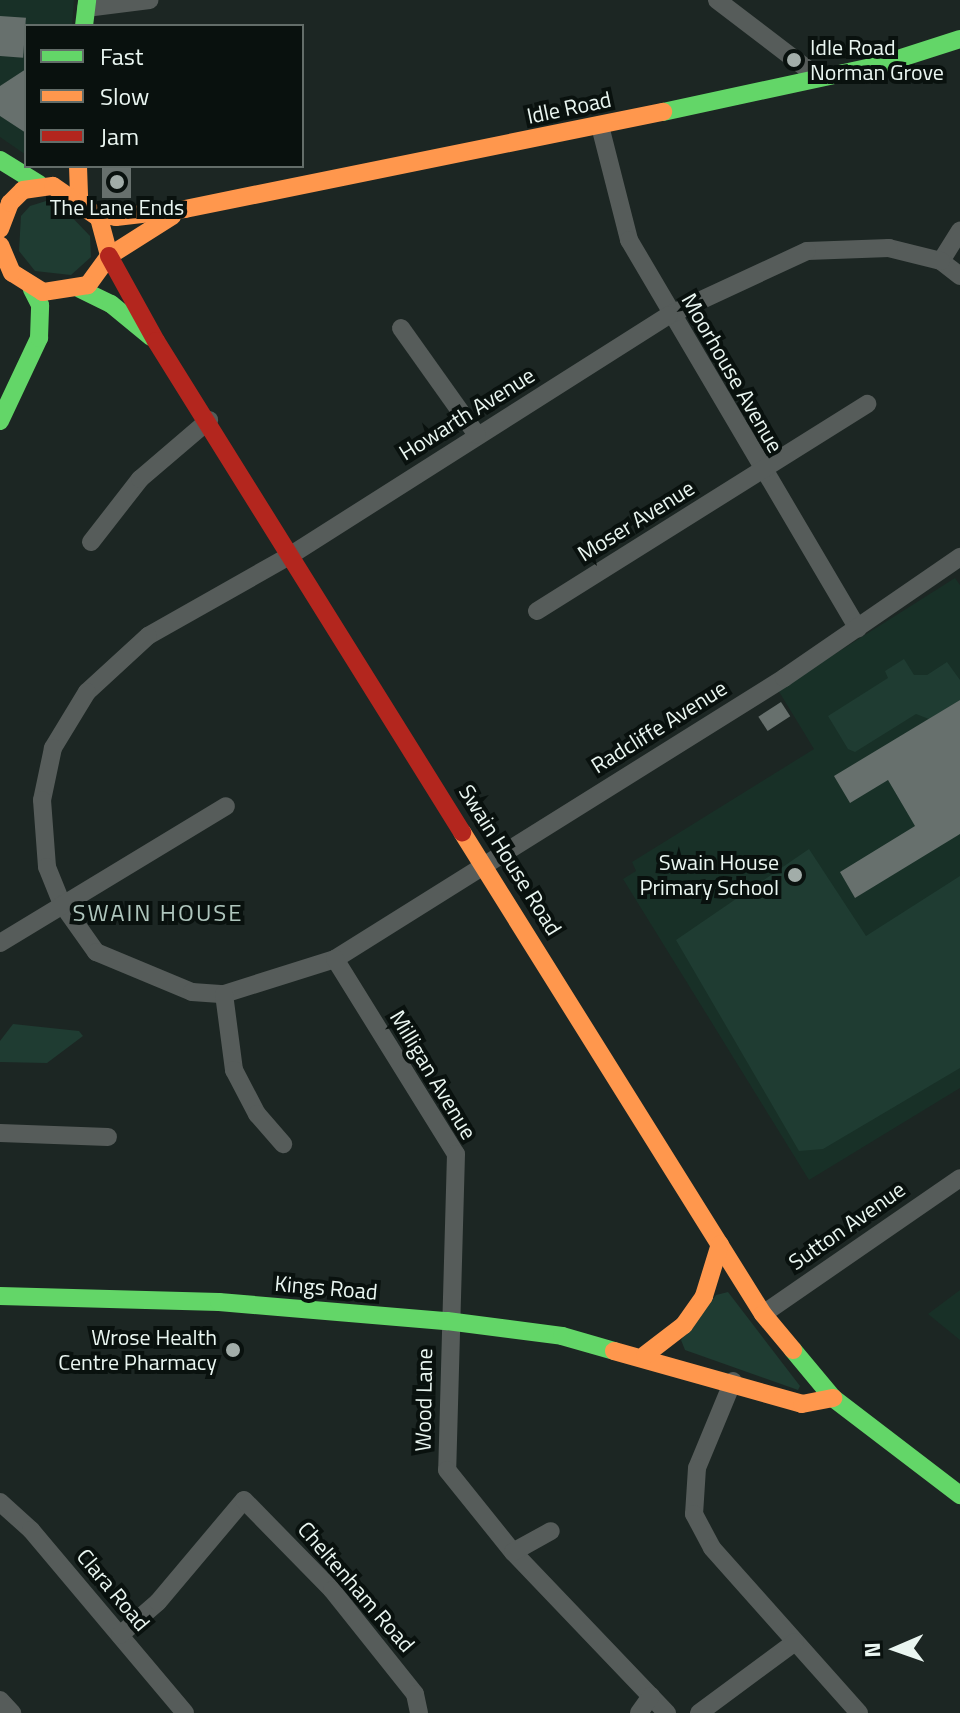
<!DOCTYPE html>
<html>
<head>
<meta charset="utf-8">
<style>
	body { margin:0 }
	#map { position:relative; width:960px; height:1713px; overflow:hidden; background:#1c2623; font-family:"Titillium Web",sans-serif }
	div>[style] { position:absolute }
	.built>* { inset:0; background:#183027 }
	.green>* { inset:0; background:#1f3c32 }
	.building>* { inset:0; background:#67706d; transform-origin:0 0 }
	.street>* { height:18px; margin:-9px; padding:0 9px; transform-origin:9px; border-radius:9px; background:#565c5a }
	.fast>* { height:18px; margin:-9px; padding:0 9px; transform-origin:9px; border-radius:9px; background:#63d668 }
	.slow>* { height:18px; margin:-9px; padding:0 9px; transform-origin:9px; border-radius:9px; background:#ff974d }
	.jam>* { height:18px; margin:-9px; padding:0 9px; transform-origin:9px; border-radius:9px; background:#b3261e }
	.dots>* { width:22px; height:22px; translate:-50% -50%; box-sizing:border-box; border:4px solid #09110e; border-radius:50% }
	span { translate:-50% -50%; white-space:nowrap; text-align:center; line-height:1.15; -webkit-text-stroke:8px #09110e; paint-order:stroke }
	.poi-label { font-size:22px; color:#eaf6f1 }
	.left { translate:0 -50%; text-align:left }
	.right { translate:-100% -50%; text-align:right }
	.street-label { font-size:22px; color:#eaf6f1 }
	.neighbourhood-label { font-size:24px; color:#afc6bd; letter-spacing:2px }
	.legend { position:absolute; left:24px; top:24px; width:280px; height:144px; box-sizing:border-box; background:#09110e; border:2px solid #636d69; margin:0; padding:10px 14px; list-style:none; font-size:24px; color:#eaf6f1 }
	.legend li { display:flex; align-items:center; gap:16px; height:40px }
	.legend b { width:40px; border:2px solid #636d69 }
	.north { position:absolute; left:856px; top:1609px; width:80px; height:80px; -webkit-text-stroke:6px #09110e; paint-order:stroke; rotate:268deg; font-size:22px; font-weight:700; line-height:32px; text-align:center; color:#eaf6f1 }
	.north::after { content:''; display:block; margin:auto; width:28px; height:36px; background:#eaf6f1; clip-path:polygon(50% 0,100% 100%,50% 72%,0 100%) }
</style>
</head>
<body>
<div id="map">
	<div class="built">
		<i style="clip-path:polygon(0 0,74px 0,72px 26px,26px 26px,26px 155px,0 137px)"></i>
		<i style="clip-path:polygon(955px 578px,960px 585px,960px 1088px,809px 1180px,623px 879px,636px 871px,632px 862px,814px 749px,778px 690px)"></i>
		<i style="clip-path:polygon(960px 1290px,960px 1340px,928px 1314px)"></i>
	</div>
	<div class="green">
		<i style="clip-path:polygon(46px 201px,66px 211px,90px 236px,91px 257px,71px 275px,35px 271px,19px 251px,21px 216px,30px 206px)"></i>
		<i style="clip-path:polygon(904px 659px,914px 675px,927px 675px,947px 662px,960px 680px,960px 700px,929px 719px,916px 714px,855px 752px,848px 749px,828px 716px,888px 678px,885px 671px)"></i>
		<i style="clip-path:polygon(809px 849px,866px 936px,960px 876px,960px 1068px,823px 1149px,799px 1151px,676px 940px)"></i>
		<i style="clip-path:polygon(13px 1024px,79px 1031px,83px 1036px,47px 1063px,0 1062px,0 1041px)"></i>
		<i style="clip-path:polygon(728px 1292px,800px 1386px,798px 1390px,685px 1350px,681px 1340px,716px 1295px)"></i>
	</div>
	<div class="building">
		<i style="left:0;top:16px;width:26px;height:40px;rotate:4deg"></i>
		<i style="clip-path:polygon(26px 69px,26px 133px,0 116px,0 86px)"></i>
		<i style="left:102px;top:166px;width:29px;height:32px"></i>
		<i style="clip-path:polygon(960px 700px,960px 834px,855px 898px,840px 872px,915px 826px,888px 780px,850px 803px,834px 776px)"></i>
		<i style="left:781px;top:702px;width:17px;height:27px;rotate:57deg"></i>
	</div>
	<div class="street">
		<i style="left:717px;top:0;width:128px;rotate:37.4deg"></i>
		<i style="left:86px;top:8px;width:64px;rotate:-7.2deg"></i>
		<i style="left:600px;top:126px;width:118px;rotate:75.7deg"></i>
		<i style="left:629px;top:240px;width:451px;rotate:59.5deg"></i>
		<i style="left:941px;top:261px;width:36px;rotate:-58deg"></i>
		<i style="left:960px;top:276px;width:24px;rotate:-142deg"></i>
		<i style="left:941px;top:261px;width:54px;rotate:-166deg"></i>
		<i style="left:889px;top:248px;width:82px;rotate:177.9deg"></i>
		<i style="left:807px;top:251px;width:152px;rotate:155.1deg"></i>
		<i style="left:669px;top:315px;width:448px;rotate:147.6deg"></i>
		<i style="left:291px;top:555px;width:164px;rotate:150.5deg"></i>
		<i style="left:148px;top:636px;width:83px;rotate:137.4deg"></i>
		<i style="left:87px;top:692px;width:66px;rotate:121.3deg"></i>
		<i style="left:53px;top:748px;width:53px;rotate:101.9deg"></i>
		<i style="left:42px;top:800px;width:67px;rotate:85.7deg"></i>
		<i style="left:47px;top:867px;width:40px;rotate:68deg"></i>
		<i style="left:62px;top:904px;width:59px;rotate:54.7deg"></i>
		<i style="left:96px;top:952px;width:104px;rotate:22.6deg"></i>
		<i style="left:192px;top:992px;width:32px;rotate:4deg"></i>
		<i style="left:224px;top:994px;width:116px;rotate:-17.5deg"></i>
		<i style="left:335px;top:959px;width:530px;rotate:-32.04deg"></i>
		<i style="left:784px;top:678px;width:214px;rotate:-34.5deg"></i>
		<i style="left:401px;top:328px;width:131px;rotate:54.6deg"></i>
		<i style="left:91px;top:542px;width:80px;rotate:-52.1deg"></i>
		<i style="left:140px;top:479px;width:91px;rotate:-40.5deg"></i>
		<i style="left:537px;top:611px;width:390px;rotate:-32.1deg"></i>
		<i style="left:0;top:943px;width:264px;rotate:-31.2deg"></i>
		<i style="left:335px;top:959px;width:229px;rotate:58.2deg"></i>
		<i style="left:456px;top:1154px;width:316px;rotate:91.6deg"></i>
		<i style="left:447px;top:1470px;width:105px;rotate:51.2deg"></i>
		<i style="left:513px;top:1552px;width:223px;rotate:46.3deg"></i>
		<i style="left:224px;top:994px;width:77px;rotate:82.5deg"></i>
		<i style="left:234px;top:1070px;width:50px;rotate:62.4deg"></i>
		<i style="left:257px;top:1114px;width:40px;rotate:49deg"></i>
		<i style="left:0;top:1133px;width:108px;rotate:2.1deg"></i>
		<i style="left:763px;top:1314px;width:239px;rotate:-34.6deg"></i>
		<i style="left:733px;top:1381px;width:94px;rotate:112.5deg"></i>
		<i style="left:697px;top:1468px;width:46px;rotate:93.7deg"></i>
		<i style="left:694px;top:1514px;width:38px;rotate:62deg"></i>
		<i style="left:712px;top:1548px;width:221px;rotate:48.3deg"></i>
		<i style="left:0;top:1502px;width:42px;rotate:42.1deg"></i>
		<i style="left:31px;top:1530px;width:239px;rotate:49.9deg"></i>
		<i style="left:513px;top:1552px;width:43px;rotate:-28.9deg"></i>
		<i style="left:120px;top:1635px;width:50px;rotate:-41deg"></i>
		<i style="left:158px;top:1602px;width:133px;rotate:-49.9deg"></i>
		<i style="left:244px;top:1500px;width:126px;rotate:45.6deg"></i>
		<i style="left:332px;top:1590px;width:133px;rotate:51.4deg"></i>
		<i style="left:415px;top:1694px;width:19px;rotate:78deg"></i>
		<i style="left:0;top:1700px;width:18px;rotate:47deg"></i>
		<i style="left:639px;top:1713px;width:21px;rotate:-55deg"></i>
		<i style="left:699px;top:1713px;width:119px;rotate:-36.5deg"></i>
	</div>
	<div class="fast">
		<i style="left:84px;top:26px;width:26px;rotate:-83deg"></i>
		<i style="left:663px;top:112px;width:218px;rotate:-12.2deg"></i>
		<i style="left:876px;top:66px;width:88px;rotate:-17.8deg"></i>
		<i style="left:0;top:160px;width:46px;rotate:31.6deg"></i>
		<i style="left:80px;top:289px;width:34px;rotate:26deg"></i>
		<i style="left:111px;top:304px;width:52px;rotate:39.5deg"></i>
		<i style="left:0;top:421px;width:92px;rotate:-64.8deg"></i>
		<i style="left:39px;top:338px;width:33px;rotate:-88deg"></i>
		<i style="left:40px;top:305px;width:18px;rotate:-117deg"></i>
		<i style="left:0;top:1296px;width:219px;rotate:1.6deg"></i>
		<i style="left:219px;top:1302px;width:229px;rotate:4.8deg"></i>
		<i style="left:447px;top:1321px;width:116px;rotate:7.4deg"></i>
		<i style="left:562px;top:1336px;width:54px;rotate:16.1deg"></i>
		<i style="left:793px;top:1350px;width:62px;rotate:50.2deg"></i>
		<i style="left:833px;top:1398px;width:160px;rotate:37.4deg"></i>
	</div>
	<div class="slow">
		<i style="left:78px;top:166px;width:33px;rotate:88deg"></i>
		<i style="left:94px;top:213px;width:22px;rotate:10deg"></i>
		<i style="left:116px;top:217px;width:69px;rotate:-6.6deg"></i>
		<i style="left:185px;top:209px;width:488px;rotate:-11.5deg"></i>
		<i style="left:0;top:229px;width:28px;rotate:-69deg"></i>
		<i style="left:10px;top:203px;width:18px;rotate:-45deg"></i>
		<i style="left:23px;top:190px;width:30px;rotate:-8deg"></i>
		<i style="left:53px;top:186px;width:56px;rotate:34.8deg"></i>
		<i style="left:99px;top:218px;width:39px;rotate:75deg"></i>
		<i style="left:109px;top:256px;width:36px;rotate:126deg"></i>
		<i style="left:88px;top:285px;width:46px;rotate:171.2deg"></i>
		<i style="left:43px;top:292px;width:36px;rotate:-148deg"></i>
		<i style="left:12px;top:273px;width:30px;rotate:-113deg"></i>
		<i style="left:109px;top:256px;width:75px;rotate:-32.4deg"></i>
		<i style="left:462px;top:832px;width:568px;rotate:58.02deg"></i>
		<i style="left:763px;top:1314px;width:47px;rotate:50.2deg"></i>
		<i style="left:614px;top:1351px;width:195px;rotate:15.7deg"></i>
		<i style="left:802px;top:1404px;width:32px;rotate:-11deg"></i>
		<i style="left:645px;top:1355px;width:49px;rotate:-37.6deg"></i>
		<i style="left:684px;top:1325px;width:35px;rotate:-55deg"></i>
		<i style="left:704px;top:1296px;width:54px;rotate:-72.9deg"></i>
	</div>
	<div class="jam">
		<i style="left:109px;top:256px;width:97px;rotate:61.1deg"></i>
		<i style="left:156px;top:341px;width:579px;rotate:58.07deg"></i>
	</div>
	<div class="dots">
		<i style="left:794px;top:60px;background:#a2ada9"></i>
		<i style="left:117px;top:182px;background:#a2ada9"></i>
		<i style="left:795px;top:875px;background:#a2ada9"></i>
		<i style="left:233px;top:1350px;background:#a2ada9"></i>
	</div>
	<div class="poi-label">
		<span class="left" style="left:810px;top:60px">Idle Road<br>Norman Grove</span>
		<span style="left:117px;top:208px">The Lane Ends</span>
		<span class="right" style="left:779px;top:875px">Swain House<br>Primary School</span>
		<span class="right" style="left:217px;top:1350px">Wrose Health<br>Centre Pharmacy</span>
	</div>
	<div class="street-label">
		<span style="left:569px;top:108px;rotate:-12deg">Idle Road</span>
		<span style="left:732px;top:373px;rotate:60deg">Moorhouse Avenue</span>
		<span style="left:467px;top:414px;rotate:-32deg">Howarth Avenue</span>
		<span style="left:636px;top:521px;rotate:-32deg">Moser Avenue</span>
		<span style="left:659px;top:727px;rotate:-32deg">Radcliffe Avenue</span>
		<span style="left:510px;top:860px;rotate:58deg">Swain House Road</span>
		<span style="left:433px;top:1075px;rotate:59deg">Milligan Avenue</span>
		<span style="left:847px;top:1226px;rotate:-35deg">Sutton Avenue</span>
		<span style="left:326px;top:1288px;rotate:5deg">Kings Road</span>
		<span style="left:424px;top:1400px;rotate:-89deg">Wood Lane</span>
		<span style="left:356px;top:1587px;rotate:49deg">Cheltenham Road</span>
		<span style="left:113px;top:1590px;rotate:50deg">Clara Road</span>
	</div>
	<div class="neighbourhood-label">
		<span style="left:158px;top:913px">SWAIN HOUSE</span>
	</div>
	<ul class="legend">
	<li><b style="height:10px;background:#63d668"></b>Fast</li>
	<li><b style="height:10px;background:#ff974d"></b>Slow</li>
	<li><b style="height:10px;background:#b3261e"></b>Jam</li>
	</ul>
	<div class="north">N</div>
</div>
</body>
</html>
